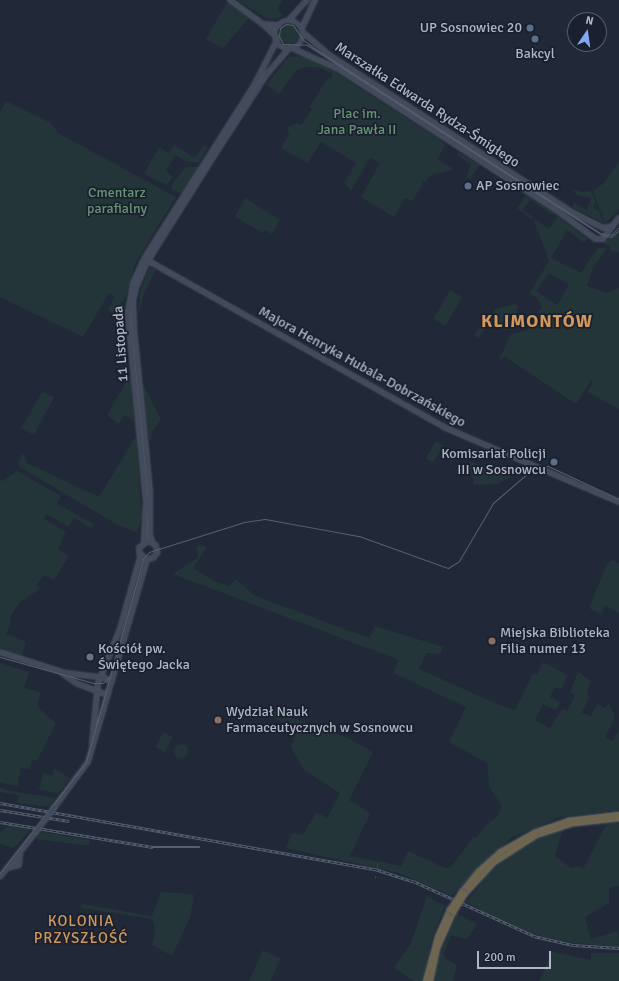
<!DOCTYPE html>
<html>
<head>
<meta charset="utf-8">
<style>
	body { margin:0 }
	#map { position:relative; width:619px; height:981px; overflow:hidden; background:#212938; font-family:Signika,sans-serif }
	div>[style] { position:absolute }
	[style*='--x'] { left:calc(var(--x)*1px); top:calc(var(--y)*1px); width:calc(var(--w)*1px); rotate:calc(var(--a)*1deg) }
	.green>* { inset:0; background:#233539; transform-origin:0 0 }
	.round { border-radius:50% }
	.stream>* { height:1px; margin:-0.5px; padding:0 0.5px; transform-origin:0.5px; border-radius:0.5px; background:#35445f }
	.roads { filter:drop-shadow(0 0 1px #4f5663) drop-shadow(0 0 1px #4f5663) }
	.secondary>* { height:3.5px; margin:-1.75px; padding:0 1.75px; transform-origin:1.75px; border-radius:1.75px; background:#424a5b }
	.secondary>.ring { margin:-1.75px; padding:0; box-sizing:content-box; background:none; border:3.5px solid #424a5b; border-radius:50% }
	.highway>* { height:4.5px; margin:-2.25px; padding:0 2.25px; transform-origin:2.25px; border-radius:2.25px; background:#6e6551 }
	.tram>* { height:1px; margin:-0.5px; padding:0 0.5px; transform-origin:0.5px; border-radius:0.5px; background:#565f6f }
	.rail>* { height:2.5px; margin-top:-1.25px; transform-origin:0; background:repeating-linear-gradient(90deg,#1a202d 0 3px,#565f6f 0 6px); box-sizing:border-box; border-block:1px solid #565f6f }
	.bridges { filter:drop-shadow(0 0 1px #4f5663) drop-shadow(0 0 1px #4f5663) }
	.secondary-bridge>* { height:3.5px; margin:-1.75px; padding:0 1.75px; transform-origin:1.75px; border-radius:1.75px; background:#424a5b }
	.highway-bridge>* { height:4.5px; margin:-2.25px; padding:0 2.25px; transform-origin:2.25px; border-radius:2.25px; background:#6e6551 }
	.dots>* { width:11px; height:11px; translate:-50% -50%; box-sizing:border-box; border:2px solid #1a202d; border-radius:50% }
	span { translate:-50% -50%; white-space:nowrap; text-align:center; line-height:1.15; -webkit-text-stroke:3.5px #1a202d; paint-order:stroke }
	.poi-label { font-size:14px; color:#afb6c5 }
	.right { translate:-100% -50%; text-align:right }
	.left { translate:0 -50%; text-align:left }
	.street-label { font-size:14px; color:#afb6c5 }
	.park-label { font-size:14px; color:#669574 }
	.neighbourhood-label { font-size:15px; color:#d2975d; letter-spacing:1px }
	.district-label { font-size:18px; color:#d2975d; font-weight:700; letter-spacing:1px }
	.north { position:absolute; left:567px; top:12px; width:40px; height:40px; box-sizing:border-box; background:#1a202d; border:1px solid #565c6a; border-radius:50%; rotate:13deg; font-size:11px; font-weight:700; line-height:16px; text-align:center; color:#afb6c5 }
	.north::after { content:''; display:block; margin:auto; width:14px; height:18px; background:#82a8f6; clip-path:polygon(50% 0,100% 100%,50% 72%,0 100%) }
	.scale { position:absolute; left:477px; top:951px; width:74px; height:18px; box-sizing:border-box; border:2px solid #afb6c5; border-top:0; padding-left:5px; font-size:12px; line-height:14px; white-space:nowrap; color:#afb6c5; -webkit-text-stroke:3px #1a202d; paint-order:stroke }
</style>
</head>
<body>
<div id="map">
	<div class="green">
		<div style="clip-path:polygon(237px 0,282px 0,278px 9px,283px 16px,270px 20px)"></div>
		<div style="clip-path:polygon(227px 3px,249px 18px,223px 48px,206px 39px)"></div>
		<div class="round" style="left:279px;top:24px;width:20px;height:20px"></div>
		<div style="clip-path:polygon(302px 56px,324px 65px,439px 139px,445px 146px,437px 159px,452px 168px,451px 171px,433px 174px,424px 182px,422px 181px,423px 184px,412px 201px,405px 198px,394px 217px,361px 197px,380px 163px,370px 158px,351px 190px,344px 183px,356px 163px,321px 142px,308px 163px,281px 148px,289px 135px,287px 127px,297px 123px,301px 125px,312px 109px,309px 107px,328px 78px,331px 79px,333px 74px,318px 67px,304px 67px,295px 71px,280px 94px,266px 85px,288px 57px)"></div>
		<div style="clip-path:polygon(6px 101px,51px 123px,58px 133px,176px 197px,135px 264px,125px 298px,114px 314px,108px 310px,115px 297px,109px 293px,83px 337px,0 297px,0 112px)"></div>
		<div style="clip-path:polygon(174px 145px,195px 158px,204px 145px,208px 147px,199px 163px,185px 161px,175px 155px,166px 171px,173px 177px,167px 185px,144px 174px,159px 147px,169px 153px)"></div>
		<div style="clip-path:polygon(458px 152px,480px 165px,470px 179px,467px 177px,471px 164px,457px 155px)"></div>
		<div style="clip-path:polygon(619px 161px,619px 209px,605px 223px,593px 191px,605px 182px)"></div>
		<div style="clip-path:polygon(484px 165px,563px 215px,591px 240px,567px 221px,482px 166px)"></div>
		<div style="clip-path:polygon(186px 167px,200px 167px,182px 194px,173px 190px,171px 186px)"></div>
		<div style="clip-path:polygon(572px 189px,583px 192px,591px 191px,596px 202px,593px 207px,599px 211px,604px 223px,560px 201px,572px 207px,574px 203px,587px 210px,591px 198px,577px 195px)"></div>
		<div style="clip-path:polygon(526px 195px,531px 198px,555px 214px,554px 216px,530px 200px,523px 210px,534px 218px,531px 219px,517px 208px)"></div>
		<div style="clip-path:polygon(245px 198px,280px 220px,272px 234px,265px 230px,263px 233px,235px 217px)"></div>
		<div style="clip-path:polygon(evenodd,556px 215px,588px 239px,583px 242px,567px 230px,551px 258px,581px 273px,598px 248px,607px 248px,593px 268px,587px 286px,606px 293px,619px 288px,619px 409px,587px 392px,593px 383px,591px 380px,576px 404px,504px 356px,498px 362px,511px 334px,528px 330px,542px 307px,537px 298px,529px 294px,549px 261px,534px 221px,535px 219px,549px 229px,557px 218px,556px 215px,549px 273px,569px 285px,557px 305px,536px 291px,549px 273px)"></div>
		<div style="clip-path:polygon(619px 232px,619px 252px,611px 251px,610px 246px,602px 243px)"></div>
		<div style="clip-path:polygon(149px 268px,156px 269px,144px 294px,138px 316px,140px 292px)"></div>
		<div style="left:450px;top:290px;width:14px;height:33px;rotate:30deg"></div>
		<div style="clip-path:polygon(515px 304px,519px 307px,516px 313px,520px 316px,515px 316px,506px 331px,490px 321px,479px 338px,474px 335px,496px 309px)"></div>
		<div style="clip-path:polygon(131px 374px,134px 422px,125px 415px,118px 424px,107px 415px)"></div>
		<div style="clip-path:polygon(143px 384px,161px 419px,152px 432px,151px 440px,149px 440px)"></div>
		<div style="clip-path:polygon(42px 392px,54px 397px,34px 435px,21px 428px)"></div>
		<div style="clip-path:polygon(136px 436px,142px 520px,136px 532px,116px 524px,20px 467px,18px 463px,23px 453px,27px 463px,99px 497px)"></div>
		<div style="left:436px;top:441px;width:8px;height:20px;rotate:30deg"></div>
		<div style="clip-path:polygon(469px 461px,495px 470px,512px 476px,498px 484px,474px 485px)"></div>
		<div style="clip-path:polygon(17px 471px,61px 496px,57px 504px,94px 524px,91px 528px,74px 518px,69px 527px,46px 514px,44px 519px,66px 532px,58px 550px,69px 556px,54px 580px,44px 575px,36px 585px,41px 588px,19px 603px,10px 617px,12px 621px,6px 634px,26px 642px,22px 655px,0 648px,0 480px,3px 481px)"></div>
		<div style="clip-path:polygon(197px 545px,207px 547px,193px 568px,216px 582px,229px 586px,236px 579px,255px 596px,369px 638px,375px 626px,443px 647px,440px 654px,426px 653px,419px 669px,499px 705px,515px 710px,533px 673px,537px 674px,543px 662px,568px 675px,561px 689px,555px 687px,550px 697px,560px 702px,556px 710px,543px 704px,535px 720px,550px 728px,562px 709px,568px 711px,575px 695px,570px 692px,578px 672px,591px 681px,587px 692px,588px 699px,582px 713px,591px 716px,597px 704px,604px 708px,609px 704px,615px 717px,605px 738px,613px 741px,619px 729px,619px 810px,560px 817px,511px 838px,451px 896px,398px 873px,286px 848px,292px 833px,303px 835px,316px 812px,327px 818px,340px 793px,304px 770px,291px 747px,297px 731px,263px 711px,265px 708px,348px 738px,373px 752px,349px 800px,370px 813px,350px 856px,401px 866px,408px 851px,445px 868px,451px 867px,473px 838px,476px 838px,485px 826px,497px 817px,502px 806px,489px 787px,487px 763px,449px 742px,466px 707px,393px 673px,399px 660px,173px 574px,198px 558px)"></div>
		<div style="clip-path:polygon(612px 560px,619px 563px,619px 613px,605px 605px,601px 614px,589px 608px,607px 564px)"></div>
		<div style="clip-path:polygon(0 663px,29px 672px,24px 688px,41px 692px,37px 707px,56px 723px,40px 755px,37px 760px,32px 760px,30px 769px,21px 768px,18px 786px,0 783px)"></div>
		<div style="left:163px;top:732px;width:11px;height:17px;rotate:27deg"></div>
		<div class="round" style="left:174px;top:744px;width:14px;height:14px"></div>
		<div style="clip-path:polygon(54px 769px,70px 778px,61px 790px,57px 793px,37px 789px,40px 787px,43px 772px,52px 776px)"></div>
		<div style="clip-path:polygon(0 788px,11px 791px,56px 798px,49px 807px,17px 803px,19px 795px,0 792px)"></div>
		<div style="clip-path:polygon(611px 823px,619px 824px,619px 886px,609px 888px,609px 903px,585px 917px,591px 939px,618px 931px,619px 947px,573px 943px,541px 936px,502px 922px,466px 902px,489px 873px,508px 857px,558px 827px,563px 829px,555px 856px,571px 868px,578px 866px,583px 869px,605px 827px)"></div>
		<div style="clip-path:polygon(9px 825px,31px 829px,14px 848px,0 844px,0 833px)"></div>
		<div style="clip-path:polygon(42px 832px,90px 840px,89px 846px,36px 839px)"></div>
		<div style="clip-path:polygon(161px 892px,193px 894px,194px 898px,190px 917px,172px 956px,152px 945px,155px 929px,152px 919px,81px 908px,82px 904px,152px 916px)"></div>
		<div style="clip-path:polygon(427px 896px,445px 906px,432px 938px,422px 981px,414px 981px,394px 968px,411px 943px)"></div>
		<div style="clip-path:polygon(457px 914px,477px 924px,467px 939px,451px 936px,444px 953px,445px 958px,457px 965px,453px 981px,435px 981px,438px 961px)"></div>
		<div style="clip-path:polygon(263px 950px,281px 959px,270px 981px,249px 981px)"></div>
		<div style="clip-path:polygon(552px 952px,591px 960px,591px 953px,619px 953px,619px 981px,539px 981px)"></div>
	</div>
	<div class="stream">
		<div style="--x:377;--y:868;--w:4;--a:-90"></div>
		<div style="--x:375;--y:878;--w:2;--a:-90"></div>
	</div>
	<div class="roads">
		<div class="secondary">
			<div style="--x:230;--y:0;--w:41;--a:36"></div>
			<div style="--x:263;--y:24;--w:18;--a:43"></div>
			<div style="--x:289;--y:20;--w:27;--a:-48"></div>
			<div class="ring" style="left:275px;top:21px;width:24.5px;height:24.5px"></div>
			<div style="--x:263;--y:24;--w:16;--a:4"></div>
			<div style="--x:302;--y:28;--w:31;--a:-65"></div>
			<div style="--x:303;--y:32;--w:37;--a:41"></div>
			<div style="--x:331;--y:56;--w:287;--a:32.9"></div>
			<div style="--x:572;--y:212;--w:35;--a:27"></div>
			<div style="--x:603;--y:228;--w:10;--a:-11"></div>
			<div style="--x:292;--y:48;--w:51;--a:24.1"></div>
			<div style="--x:339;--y:69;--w:256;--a:32.9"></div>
			<div style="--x:554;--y:208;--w:52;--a:36.4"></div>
			<div style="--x:596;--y:239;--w:7;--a:0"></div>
			<div style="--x:603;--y:239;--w:26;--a:-53"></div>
			<div style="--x:147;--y:260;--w:341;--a:29.3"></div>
			<div style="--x:444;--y:427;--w:190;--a:23.2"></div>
			<div style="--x:152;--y:541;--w:5;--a:-112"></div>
			<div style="--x:150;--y:536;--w:45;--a:-90"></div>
			<div style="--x:150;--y:491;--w:164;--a:-95.6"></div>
			<div style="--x:134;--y:328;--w:27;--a:-92"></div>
			<div style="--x:133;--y:301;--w:13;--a:-77"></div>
			<div style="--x:136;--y:288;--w:26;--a:-67"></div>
			<div style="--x:146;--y:264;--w:115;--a:-57.8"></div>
			<div style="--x:207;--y:167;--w:111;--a:-57.2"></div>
			<div style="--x:267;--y:74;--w:35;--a:-49"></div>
			<div style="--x:144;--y:542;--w:40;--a:-87.1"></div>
			<div style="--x:146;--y:502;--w:189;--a:-95.5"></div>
			<div style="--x:128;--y:314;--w:31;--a:-81"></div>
			<div style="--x:133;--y:283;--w:26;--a:-65"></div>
			<div style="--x:144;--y:259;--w:207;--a:-57.6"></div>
			<div style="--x:255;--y:84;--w:49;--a:-63.4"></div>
			<div style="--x:0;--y:652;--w:69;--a:17.7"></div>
			<div style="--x:66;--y:673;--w:39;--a:7"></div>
			<div style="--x:105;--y:678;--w:8;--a:30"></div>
			<div style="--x:62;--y:673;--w:19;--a:35"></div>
			<div style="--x:78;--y:684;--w:32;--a:20"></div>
			<div style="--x:92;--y:744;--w:60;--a:-84.3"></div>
			<div style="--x:98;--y:684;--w:59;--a:-68.2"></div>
			<div style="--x:120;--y:629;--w:74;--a:-74.3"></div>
			<div style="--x:140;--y:558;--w:10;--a:-96"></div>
			<div style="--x:139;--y:548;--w:11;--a:-38"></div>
			<div style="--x:148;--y:541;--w:9;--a:27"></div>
			<div style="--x:156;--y:545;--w:8;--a:76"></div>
			<div style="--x:158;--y:553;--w:6;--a:129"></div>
			<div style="--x:154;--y:558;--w:7;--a:164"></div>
			<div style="--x:147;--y:560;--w:9;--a:-139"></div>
			<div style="--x:54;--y:808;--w:57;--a:-53.5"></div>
			<div style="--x:88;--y:762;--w:210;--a:-73.7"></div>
			<div style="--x:8;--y:868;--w:11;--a:-15"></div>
			<div style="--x:19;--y:865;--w:12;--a:-85"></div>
			<div style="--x:0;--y:877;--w:58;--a:-51.3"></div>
		</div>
		<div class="highway">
			<div style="--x:461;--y:892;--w:26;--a:-51"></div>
			<div style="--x:477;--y:872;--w:30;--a:-42"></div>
			<div style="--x:499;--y:852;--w:40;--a:-29.7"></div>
			<div style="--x:534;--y:832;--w:36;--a:-19"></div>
			<div style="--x:568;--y:820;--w:51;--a:-6.7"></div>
			<div style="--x:465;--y:893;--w:42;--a:-46.9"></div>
			<div style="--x:494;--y:862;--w:50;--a:-32.7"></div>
			<div style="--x:536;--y:835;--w:40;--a:-18"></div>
			<div style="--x:574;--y:823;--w:45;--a:-6.3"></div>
			<div style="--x:425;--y:981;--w:46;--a:-74.7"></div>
			<div style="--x:437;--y:937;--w:30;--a:-66"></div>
			<div style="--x:430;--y:981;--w:34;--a:-78"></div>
			<div style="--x:437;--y:948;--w:39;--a:-66"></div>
		</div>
	</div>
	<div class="tram">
		<div style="--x:619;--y:227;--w:11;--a:135"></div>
		<div style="--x:611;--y:235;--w:11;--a:-170"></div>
		<div style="--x:600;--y:233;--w:342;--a:-147.1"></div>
		<div style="--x:313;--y:47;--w:12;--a:-145"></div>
		<div style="--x:303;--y:40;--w:18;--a:-124"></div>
		<div style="--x:293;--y:25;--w:7;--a:-172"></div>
		<div style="--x:286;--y:24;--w:7;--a:146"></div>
		<div style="--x:280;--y:28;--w:8;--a:97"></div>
		<div style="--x:279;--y:36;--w:9;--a:63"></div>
		<div style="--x:283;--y:44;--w:24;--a:2"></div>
		<div style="--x:307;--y:45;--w:351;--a:32.8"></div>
		<div style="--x:602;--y:235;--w:9;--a:13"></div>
		<div style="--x:611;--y:237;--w:11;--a:-41"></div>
		<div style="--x:0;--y:657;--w:98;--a:15.5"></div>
		<div style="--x:94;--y:683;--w:9;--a:0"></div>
		<div style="--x:103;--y:683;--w:10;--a:-45"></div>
		<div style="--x:0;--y:873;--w:140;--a:-52.2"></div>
		<div style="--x:86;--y:762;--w:211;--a:-74.3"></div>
		<div style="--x:143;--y:559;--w:9;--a:-49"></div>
		<div style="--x:149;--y:552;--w:100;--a:-17.5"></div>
		<div style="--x:244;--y:522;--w:21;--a:-8"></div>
		<div style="--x:265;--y:519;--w:96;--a:10.3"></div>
		<div style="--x:359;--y:536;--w:95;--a:19.8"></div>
		<div style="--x:448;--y:568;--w:13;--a:-32"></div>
		<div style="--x:459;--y:561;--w:67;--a:-59.6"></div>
		<div style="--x:493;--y:503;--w:57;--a:-40.7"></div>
		<div style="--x:536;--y:466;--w:12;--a:0"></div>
		<div style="--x:548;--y:466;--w:78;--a:24.9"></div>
	</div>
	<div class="rail">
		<div style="--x:0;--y:803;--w:381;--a:10"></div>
		<div style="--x:375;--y:869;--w:40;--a:18"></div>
		<div style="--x:413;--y:881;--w:133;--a:24.4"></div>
		<div style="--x:534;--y:936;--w:40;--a:13"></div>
		<div style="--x:573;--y:945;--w:46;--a:3.7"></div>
		<div style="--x:0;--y:810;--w:70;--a:9.1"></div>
		<div style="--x:0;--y:822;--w:155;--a:9.3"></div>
		<div style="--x:153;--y:847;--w:47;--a:0"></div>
	</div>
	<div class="bridges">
		<div class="secondary-bridge">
			<div style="--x:36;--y:832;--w:30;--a:-53"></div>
		</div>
		<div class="highway-bridge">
			<div style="--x:449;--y:910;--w:22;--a:-56"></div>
			<div style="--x:453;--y:912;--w:22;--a:-58"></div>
		</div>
	</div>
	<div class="dots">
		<div style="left:530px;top:28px;background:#5c6f8a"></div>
		<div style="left:535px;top:39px;background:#5c6f8a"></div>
		<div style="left:468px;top:186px;background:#5c6f8a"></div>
		<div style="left:554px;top:462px;background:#5c6f8a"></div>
		<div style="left:492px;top:641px;background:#8d6e63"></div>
		<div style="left:90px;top:657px;background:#6b7280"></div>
		<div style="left:218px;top:720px;background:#8d6e63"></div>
	</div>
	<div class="poi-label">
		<span class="right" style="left:522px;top:28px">UP Sosnowiec 20</span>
		<span style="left:535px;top:54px">Bakcyl</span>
		<span class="left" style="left:476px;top:186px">AP Sosnowiec</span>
		<span class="right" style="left:546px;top:462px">Komisariat Policji<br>III w Sosnowcu</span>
		<span class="left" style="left:500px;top:641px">Miejska Biblioteka<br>Filia numer 13</span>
		<span class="left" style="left:98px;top:657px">Kościół pw.<br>Świętego Jacka</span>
		<span class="left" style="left:226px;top:720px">Wydział Nauk<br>Farmaceutycznych w Sosnowcu</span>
	</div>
	<div class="street-label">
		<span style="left:427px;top:105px;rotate:33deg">Marszałka Edwarda Rydza-Śmigłego</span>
		<span style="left:121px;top:344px;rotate:-94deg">11 Listopada</span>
		<span style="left:362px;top:367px;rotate:29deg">Majora Henryka Hubala-Dobrzańskiego</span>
	</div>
	<div class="park-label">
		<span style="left:357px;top:122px">Plac im.<br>Jana Pawła II</span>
		<span style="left:117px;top:201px">Cmentarz<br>parafialny</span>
	</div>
	<div class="neighbourhood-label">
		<span style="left:81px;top:930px">KOLONIA<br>PRZYSZŁOŚĆ</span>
	</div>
	<div class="district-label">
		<span style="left:537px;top:321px">KLIMONTÓW</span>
	</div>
	<div class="north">N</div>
	<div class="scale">200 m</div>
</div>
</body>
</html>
